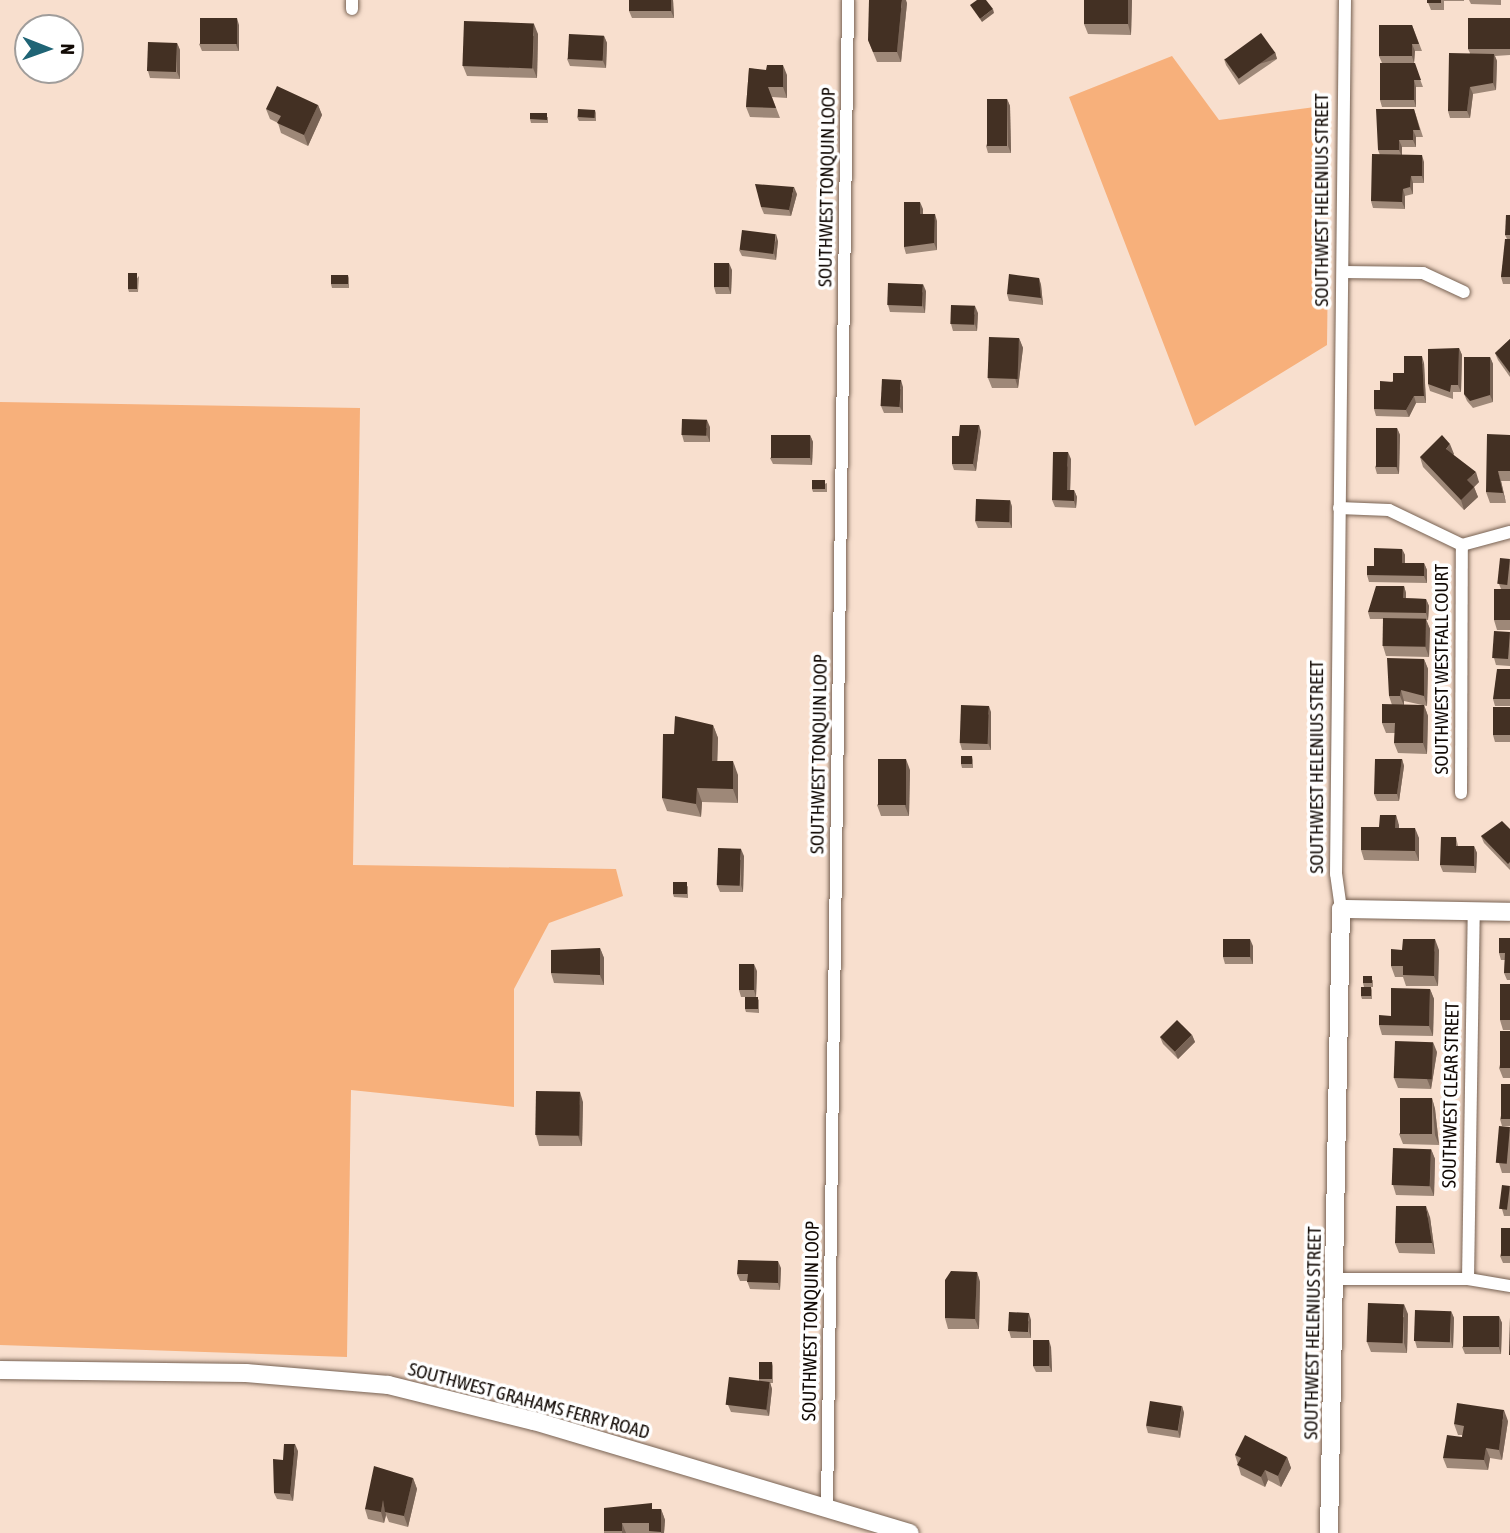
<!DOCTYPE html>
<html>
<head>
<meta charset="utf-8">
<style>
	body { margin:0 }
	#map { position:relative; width:1510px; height:1533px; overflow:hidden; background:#f8dfce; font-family:"Asap Condensed",sans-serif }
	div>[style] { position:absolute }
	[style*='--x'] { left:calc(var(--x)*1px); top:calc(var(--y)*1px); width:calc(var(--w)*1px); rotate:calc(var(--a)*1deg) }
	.green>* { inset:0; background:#f7b07b }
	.roads { filter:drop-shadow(0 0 2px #776253) drop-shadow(0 0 2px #776253) }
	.street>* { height:12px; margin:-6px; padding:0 6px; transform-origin:6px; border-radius:6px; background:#fff }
	.secondary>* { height:18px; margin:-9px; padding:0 9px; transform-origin:9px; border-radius:9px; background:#fff }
	.wall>* { inset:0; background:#9e8878 }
	.shaded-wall>* { inset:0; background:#796456; transform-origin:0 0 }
	.building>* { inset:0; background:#433023; transform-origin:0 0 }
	span { translate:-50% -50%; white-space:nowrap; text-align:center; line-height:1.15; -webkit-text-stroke:7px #fff; paint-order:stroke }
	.street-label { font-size:19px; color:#120a05 }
	.north { position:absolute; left:14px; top:14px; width:70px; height:70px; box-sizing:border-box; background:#fff; border:2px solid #a09d9b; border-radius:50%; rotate:91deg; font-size:19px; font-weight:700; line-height:28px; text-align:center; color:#120a05 }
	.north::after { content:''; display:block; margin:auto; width:24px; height:32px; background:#1f6475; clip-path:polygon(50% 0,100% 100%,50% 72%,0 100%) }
</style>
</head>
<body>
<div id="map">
	<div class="green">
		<div style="clip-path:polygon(1172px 56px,1219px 120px,1330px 105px,1327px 345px,1195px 426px,1069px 97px)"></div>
		<div style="clip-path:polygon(0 402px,360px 408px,353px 865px,616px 869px,623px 896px,549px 923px,514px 989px,514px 1107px,351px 1090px,347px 1357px,0 1345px)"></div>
	</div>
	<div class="roads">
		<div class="street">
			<div style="--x:352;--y:0;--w:9;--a:90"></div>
			<div style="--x:1343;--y:272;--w:80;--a:0.7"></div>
			<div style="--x:1423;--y:273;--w:45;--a:24.9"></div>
			<div style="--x:1339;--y:508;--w:50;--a:2.3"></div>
			<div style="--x:1389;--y:510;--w:81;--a:25.6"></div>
			<div style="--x:1462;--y:545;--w:50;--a:-15.2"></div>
			<div style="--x:1461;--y:793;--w:248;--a:-89.8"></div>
			<div style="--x:1341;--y:909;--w:35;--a:-98"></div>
			<div style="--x:1336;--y:874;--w:874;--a:-89.41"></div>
			<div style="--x:1336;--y:1279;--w:132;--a:0"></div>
			<div style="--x:1468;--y:1279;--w:43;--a:9.5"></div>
			<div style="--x:1468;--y:1279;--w:368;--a:-89.1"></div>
			<div style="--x:827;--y:1508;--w:1508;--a:-89.2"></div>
		</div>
		<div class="secondary">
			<div style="--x:0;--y:1370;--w:246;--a:0.7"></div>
			<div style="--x:246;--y:1373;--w:143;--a:4.8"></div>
			<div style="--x:388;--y:1385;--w:150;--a:13.9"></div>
			<div style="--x:534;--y:1421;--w:392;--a:16.6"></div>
			<div style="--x:1329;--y:1533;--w:624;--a:-88.9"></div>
			<div style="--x:1341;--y:909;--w:169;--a:1"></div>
		</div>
	</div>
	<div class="wall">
		<div style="clip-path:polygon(629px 0,673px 0,674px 18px,632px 18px,629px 11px)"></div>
		<div style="clip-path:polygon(1084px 0,1132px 0,1131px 35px,1088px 34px,1084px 24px)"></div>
		<div style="clip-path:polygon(1427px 0,1464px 0,1464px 1px,1444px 1px,1444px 10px,1431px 10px)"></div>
		<div style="clip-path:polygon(1469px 0,1501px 0,1501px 5px,1471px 4px)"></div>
		<div style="clip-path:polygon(907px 3px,901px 62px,877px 62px,868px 40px)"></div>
		<div style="clip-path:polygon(1510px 18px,1510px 55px,1495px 56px,1497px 61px,1496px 90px,1473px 94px,1470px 118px,1450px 118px,1448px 111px,1470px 53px,1468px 49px)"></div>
		<div style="clip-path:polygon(239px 25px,239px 51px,202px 51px,199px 44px)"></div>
		<div style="clip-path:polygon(1412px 25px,1422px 51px,1415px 51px,1414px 63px,1423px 87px,1416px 87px,1416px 107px,1382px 107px,1380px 100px,1382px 63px,1379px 56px)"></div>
		<div style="clip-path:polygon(538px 34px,537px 78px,467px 76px,463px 66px)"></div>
		<div style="clip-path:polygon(604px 36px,607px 43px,606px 68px,570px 66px,567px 59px)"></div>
		<div style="clip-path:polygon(177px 43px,180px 50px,180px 79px,150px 78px,148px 71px)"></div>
		<div style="clip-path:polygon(1275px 52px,1277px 59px,1239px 85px,1226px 65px,1224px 59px)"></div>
		<div style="clip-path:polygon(749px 68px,787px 75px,787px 98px,772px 97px,780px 118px,750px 117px,746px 107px)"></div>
		<div style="clip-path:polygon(1007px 99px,1010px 106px,1011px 153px,988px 153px,986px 146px)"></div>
		<div style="clip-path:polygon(318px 105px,322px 115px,308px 146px,281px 133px,278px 123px,270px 119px,266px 109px)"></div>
		<div style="clip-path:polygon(1414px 109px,1423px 137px,1416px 137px,1416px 147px,1402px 147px,1402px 155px,1424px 162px,1424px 183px,1413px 183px,1413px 194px,1405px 196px,1405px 209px,1373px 208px,1371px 201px,1380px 155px,1378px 150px)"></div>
		<div style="clip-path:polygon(595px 110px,596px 113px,596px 121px,579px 121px,577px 117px)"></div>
		<div style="clip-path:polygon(548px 117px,548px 123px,531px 123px,530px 119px)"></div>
		<div style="clip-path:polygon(797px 194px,791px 216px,764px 214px,761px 207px)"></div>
		<div style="clip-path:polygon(923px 209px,923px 214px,937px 221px,937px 250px,906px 254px,904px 247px)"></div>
		<div style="clip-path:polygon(1510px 215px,1510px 284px,1503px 284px,1501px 277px,1507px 239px,1505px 235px)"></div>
		<div style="clip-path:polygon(778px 241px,776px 260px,742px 256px,739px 250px)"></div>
		<div style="clip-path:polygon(732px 270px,731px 294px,716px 294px,714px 287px)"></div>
		<div style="clip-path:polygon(348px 275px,349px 278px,349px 288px,332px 288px,331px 284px)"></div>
		<div style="clip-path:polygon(139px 276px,138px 292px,129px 292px,128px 289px)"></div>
		<div style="clip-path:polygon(1039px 278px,1041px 285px,1043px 305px,1009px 301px,1007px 294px)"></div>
		<div style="clip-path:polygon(926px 291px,925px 313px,890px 312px,888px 305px)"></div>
		<div style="clip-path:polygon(978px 313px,977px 331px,953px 331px,951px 324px)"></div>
		<div style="clip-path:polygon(1019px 338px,1023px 348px,1018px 388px,992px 388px,988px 378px)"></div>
		<div style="clip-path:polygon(1510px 339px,1510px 377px,1498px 360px,1495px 353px)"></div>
		<div style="clip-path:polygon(1459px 348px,1462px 355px,1461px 392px,1453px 392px,1453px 399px,1430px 391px,1428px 384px)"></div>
		<div style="clip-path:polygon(1490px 357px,1493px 364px,1493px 402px,1473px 408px,1467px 401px,1464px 394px)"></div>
		<div style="clip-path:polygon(1424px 363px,1426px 403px,1416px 403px,1409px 417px,1376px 416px,1374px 409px,1380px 390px,1404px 373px)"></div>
		<div style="clip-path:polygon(903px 387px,903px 413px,884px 413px,881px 406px)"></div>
		<div style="clip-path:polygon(979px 425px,981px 432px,976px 471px,954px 470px,952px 464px,959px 436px)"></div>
		<div style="clip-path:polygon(710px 427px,710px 442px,684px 442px,682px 435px)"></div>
		<div style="clip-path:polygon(1397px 428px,1400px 435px,1399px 474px,1377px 474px,1375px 467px)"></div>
		<div style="clip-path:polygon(810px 435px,813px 442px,812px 465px,773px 464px,770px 458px)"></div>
		<div style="clip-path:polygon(1510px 435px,1510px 481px,1501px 481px,1506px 503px,1490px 503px,1486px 492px)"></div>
		<div style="clip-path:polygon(1454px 454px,1453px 455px,1479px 482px,1474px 487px,1478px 497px,1464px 510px,1423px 467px,1420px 457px)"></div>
		<div style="clip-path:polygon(1071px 459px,1070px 490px,1074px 490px,1077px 497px,1076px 508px,1055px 507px,1052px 500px)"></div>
		<div style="clip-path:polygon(827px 483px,827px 492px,813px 492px,812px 489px)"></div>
		<div style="clip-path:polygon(1010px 500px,1012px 507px,1012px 528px,978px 528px,975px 521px)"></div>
		<div style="clip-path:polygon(1402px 549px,1405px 555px,1405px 563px,1424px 563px,1427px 570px,1427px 583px,1369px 582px,1367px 575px,1374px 566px)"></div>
		<div style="clip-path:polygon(1510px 559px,1510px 630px,1497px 630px,1494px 620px,1501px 589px,1499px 584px)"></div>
		<div style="clip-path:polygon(1404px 586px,1406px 593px,1406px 598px,1426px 599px,1429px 606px,1428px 620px,1426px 620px,1430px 629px,1429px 657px,1386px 656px,1383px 646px,1383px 619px,1370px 619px,1368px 612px)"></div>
		<div style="clip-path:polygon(1510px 632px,1510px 666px,1496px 665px,1494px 658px)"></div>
		<div style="clip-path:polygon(1424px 659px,1428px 669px,1427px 706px,1404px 701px,1404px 705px,1424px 705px,1428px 716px,1427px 754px,1398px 753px,1394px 743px,1395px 733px,1386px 733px,1382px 723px,1392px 705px,1389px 696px)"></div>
		<div style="clip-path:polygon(1510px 669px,1510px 706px,1495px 706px,1493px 699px)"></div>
		<div style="clip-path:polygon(1510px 707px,1510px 742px,1495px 742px,1493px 735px)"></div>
		<div style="clip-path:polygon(991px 712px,991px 750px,962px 750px,960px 743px)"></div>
		<div style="clip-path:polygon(713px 725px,718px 738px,717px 761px,738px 775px,738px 803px,702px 802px,701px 817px,667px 811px,662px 798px,674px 734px)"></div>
		<div style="clip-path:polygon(972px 756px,973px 760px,973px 768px,962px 768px,961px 764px)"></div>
		<div style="clip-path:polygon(1402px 759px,1404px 766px,1399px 801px,1377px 801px,1374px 794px)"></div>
		<div style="clip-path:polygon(910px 770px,909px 816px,881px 816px,877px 805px)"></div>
		<div style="clip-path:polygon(1396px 815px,1399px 828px,1419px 838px,1419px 861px,1364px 860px,1361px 850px,1379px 827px)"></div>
		<div style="clip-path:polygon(1510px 829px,1510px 870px,1484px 843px,1481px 836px)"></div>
		<div style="clip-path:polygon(1456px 837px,1458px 846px,1474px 846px,1477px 853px,1476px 873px,1443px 872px,1440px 865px)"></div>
		<div style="clip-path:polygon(744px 856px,743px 892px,720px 892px,717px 885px)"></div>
		<div style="clip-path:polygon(688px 886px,688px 898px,674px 897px,673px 894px)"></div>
		<div style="clip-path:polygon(1510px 938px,1510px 980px,1507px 980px,1504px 973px,1505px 960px,1501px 960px,1499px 953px)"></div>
		<div style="clip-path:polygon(1253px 946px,1253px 964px,1225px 964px,1223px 957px)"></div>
		<div style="clip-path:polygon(600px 948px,604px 958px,604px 985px,554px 983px,551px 973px)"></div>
		<div style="clip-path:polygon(1439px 950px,1438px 986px,1406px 986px,1403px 977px,1395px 977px,1391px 966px)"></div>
		<div style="clip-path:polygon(757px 971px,756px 997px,759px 1000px,759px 1013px,746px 1012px,745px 1009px,745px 997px,741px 997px,739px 990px)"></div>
		<div style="clip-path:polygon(1373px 980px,1373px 987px,1371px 987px,1372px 990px,1372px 999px,1362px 999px,1361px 996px,1364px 987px,1363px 983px)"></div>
		<div style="clip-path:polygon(1510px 984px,1510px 1030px,1503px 1030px,1500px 1020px)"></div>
		<div style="clip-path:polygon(1430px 989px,1434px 999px,1433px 1036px,1382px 1035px,1379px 1025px)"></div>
		<div style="clip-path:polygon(1510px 1031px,1510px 1078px,1503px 1078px,1499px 1068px)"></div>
		<div style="clip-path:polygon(1192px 1035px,1195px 1042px,1178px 1059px,1163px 1044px,1160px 1037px)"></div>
		<div style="clip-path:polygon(1437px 1052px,1431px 1089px,1398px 1088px,1394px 1078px)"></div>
		<div style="clip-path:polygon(1510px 1084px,1510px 1126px,1502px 1126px,1500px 1119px)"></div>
		<div style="clip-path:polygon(1432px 1098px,1435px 1109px,1439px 1145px,1403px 1144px,1399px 1134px)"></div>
		<div style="clip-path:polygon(583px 1102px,582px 1146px,539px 1146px,536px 1135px)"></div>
		<div style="clip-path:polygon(1510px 1127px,1510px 1173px,1502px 1173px,1499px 1163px)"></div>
		<div style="clip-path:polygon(1431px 1149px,1435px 1159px,1434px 1196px,1396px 1195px,1393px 1185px)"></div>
		<div style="clip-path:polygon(1510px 1186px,1510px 1216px,1504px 1216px,1502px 1209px)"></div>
		<div style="clip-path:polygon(1430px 1217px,1435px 1254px,1399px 1253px,1395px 1243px)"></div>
		<div style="clip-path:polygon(1510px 1228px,1510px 1263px,1503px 1263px,1500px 1256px)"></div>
		<div style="clip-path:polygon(781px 1268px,780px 1290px,750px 1289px,747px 1281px,740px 1281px,737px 1274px)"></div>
		<div style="clip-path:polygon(977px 1272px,980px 1282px,979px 1329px,948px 1329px,945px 1318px)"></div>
		<div style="clip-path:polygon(1451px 1311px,1454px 1318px,1453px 1348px,1417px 1348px,1415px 1341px)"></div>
		<div style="clip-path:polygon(1408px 1314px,1407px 1353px,1371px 1352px,1367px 1342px)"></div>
		<div style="clip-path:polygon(1499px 1316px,1502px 1323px,1501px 1354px,1465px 1354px,1462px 1347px)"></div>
		<div style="clip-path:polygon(1031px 1320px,1031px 1338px,1011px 1338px,1009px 1331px)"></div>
		<div style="clip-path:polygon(1051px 1347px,1052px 1372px,1036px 1372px,1033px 1366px)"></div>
		<div style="clip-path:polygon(772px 1362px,773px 1366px,773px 1383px,770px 1383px,772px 1389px,769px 1416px,731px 1412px,728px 1405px,759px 1381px,759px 1379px)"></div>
		<div style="clip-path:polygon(1182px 1406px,1184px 1413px,1180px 1438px,1148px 1433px,1146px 1426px)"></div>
		<div style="clip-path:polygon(1508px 1421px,1502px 1460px,1490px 1458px,1488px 1470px,1447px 1468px,1443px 1458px,1462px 1437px,1462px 1435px,1458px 1435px,1454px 1424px)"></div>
		<div style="clip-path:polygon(298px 1451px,293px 1501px,277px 1499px,274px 1493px,283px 1460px)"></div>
		<div style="clip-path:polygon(1235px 1455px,1287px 1457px,1291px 1468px,1281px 1487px,1268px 1480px,1265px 1487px,1241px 1475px)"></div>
		<div style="clip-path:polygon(413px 1478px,417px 1489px,408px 1527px,389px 1522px,386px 1515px,384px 1523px,368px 1519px,365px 1509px)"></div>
		<div style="clip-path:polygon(654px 1509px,661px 1509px,665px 1520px,664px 1533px,604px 1533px,604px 1531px)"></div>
	</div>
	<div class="shaded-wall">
		<div style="clip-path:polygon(671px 0,673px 0,674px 18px,671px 11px)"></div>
		<div style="clip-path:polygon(902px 0,906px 0,907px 3px,901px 62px,897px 52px)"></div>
		<div style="clip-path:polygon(1128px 0,1132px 0,1131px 35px,1128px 24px)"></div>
		<div style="clip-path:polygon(993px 9px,994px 13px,982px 22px,980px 19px)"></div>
		<div style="clip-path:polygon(237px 18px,239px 25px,239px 51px,236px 45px)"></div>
		<div style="clip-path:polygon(534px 24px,538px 34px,537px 78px,533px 68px)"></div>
		<div style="clip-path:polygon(604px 36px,607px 43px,606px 68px,603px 61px)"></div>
		<div style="clip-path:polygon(177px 43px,180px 50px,180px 79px,177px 72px)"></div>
		<div style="clip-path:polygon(1412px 44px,1415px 51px,1414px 63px,1412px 56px)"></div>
		<div style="left:1275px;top:52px;width:7px;height:46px;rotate:74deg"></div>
		<div style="clip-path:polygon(1494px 54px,1497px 61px,1496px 90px,1493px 83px)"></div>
		<div style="clip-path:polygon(783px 65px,787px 75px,787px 98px,783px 87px)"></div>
		<div style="clip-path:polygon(1414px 80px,1416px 87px,1416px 107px,1414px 100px)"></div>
		<div style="clip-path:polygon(1470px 87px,1473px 94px,1470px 118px,1467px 111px)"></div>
		<div style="clip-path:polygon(1007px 99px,1010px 106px,1011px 153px,1008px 146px)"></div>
		<div style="clip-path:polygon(318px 105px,322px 115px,308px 146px,304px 135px)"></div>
		<div style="clip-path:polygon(1413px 130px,1416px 137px,1416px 147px,1413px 140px)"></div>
		<div style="clip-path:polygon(1399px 140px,1402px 147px,1402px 157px,1399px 150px)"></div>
		<div style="clip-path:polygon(1422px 155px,1424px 162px,1424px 183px,1422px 176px)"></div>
		<div style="clip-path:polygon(1411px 176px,1413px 183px,1413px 194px,1410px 187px)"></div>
		<div style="clip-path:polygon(794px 187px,797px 194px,791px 216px,789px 210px)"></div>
		<div style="clip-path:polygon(1403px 189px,1405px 196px,1405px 209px,1402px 202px)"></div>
		<div style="clip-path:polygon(920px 202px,923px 209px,923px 221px,920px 214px)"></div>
		<div style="clip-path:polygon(935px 214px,937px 221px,937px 250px,934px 243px)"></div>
		<div style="clip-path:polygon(776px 234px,778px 241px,776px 260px,774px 253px)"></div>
		<div style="clip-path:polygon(729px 263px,732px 270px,731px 294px,728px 287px)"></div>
		<div style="clip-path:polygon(1039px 278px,1041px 285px,1043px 305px,1041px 298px)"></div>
		<div style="clip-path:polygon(923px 284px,926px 291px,925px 313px,923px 306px)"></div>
		<div style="clip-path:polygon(975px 306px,978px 313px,977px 331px,975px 324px)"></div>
		<div style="clip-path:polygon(1019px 338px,1023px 348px,1018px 388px,1015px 378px)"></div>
		<div style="clip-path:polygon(1459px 348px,1462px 355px,1461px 392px,1458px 385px)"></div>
		<div style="clip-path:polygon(1422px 356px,1424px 363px,1426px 403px,1424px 396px)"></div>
		<div style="clip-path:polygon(1490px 357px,1493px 364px,1493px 402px,1490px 395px)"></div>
		<div style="clip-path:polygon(901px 380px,903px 387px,903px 413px,900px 407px)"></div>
		<div style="clip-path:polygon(1414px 396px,1416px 403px,1409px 417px,1406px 410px)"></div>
		<div style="clip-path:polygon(707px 420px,710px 427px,710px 442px,707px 435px)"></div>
		<div style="clip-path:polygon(979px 425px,981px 432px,976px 471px,973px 464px)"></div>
		<div style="clip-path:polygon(1397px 428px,1400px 435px,1399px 474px,1396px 467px)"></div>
		<div style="clip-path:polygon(810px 435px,813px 442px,812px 465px,810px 458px)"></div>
		<div style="clip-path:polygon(1450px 444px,1454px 454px,1449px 459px,1446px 449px)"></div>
		<div style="clip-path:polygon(1068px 452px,1071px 459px,1070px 496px,1067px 490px)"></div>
		<div style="clip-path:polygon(1498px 471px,1501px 481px,1506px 503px,1503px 493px)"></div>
		<div style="clip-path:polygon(1476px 472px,1479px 482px,1474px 487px,1478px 497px,1464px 510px,1461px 500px,1467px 480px)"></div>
		<div style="clip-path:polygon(1074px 490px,1077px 497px,1076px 508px,1074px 501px)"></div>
		<div style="clip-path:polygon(1010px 500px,1012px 507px,1012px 528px,1009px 521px)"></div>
		<div style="clip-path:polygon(1402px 549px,1405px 555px,1405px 569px,1402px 563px)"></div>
		<div style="clip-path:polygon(1424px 563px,1427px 570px,1427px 583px,1424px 576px)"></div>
		<div style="clip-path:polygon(1404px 586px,1406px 593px,1406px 605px,1403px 598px)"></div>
		<div style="clip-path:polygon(1426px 599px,1429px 606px,1428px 620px,1426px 613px)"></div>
		<div style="clip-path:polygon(1426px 619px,1430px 629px,1429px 657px,1425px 646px)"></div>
		<div style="clip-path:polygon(1424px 659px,1428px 669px,1427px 706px,1424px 696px)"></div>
		<div style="clip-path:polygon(1401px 690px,1404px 701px,1404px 706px,1400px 696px)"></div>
		<div style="clip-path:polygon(1424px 705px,1428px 716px,1427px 754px,1423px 743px)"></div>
		<div style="clip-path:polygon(989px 706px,991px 712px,991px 750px,988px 743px)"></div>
		<div style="clip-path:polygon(713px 725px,718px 738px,717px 774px,712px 761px)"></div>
		<div style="clip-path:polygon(906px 759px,910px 770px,909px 816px,905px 806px)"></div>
		<div style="clip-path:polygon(1402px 759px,1404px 766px,1399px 801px,1397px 794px)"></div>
		<div style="clip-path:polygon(733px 761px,738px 775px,738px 803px,733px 789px)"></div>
		<div style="clip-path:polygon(697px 788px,702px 802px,701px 817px,696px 804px)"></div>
		<div style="clip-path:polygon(1396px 815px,1399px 825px,1399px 838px,1395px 828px)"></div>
		<div style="clip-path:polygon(1415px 828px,1419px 838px,1419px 861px,1415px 851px)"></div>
		<div style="clip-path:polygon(1474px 846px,1477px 853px,1476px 873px,1474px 866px)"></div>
		<div style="clip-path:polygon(741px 849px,744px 856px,743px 892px,741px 885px)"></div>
		<div style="clip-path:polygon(1250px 939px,1253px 946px,1253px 964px,1250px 957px)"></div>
		<div style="clip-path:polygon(1435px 939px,1439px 950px,1438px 986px,1434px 976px)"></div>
		<div style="clip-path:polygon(600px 948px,604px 958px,604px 985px,600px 975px)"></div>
		<div style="clip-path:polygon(754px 964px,757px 971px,756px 997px,754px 990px)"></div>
		<div style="clip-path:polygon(1430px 989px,1434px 999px,1433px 1036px,1429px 1026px)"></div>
		<div style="clip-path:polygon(1192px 1035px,1195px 1042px,1178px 1059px,1175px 1052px)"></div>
		<div style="clip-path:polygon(1433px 1042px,1437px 1052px,1431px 1089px,1427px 1079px)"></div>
		<div style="clip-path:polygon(580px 1092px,583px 1102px,582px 1146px,578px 1136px)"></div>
		<div style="clip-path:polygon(1432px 1098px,1435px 1109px,1439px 1145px,1435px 1135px)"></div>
		<div style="clip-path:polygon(1431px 1149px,1435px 1159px,1434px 1196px,1430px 1186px)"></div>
		<div style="clip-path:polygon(1426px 1206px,1430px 1217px,1435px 1254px,1432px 1243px)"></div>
		<div style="clip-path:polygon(778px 1261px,781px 1268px,780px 1290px,778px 1283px)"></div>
		<div style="clip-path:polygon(977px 1272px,980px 1282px,979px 1329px,975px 1319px)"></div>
		<div style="clip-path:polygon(1404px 1304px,1408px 1314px,1407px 1353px,1404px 1343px)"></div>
		<div style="clip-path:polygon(1451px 1311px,1454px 1318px,1453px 1348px,1451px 1341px)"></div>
		<div style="clip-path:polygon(1029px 1313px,1031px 1320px,1031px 1338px,1029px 1331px)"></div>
		<div style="clip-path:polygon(1499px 1316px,1502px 1323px,1501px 1354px,1499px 1348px)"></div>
		<div style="clip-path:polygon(1049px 1340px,1051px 1347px,1052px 1372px,1049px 1365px)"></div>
		<div style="clip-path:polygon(770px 1382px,772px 1389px,769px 1416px,766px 1409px)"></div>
		<div style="clip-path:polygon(1182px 1406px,1184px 1413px,1180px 1438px,1178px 1431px)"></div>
		<div style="clip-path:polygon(1504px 1410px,1508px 1421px,1502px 1460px,1499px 1450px)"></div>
		<div style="clip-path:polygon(295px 1444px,298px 1451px,293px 1501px,290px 1494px)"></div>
		<div style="clip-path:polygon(1486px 1448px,1490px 1458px,1488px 1470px,1484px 1460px)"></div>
		<div style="clip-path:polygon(1287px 1457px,1291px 1468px,1281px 1487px,1278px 1476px)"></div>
		<div style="clip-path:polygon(1265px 1470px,1268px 1480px,1265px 1487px,1261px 1477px)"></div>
		<div style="clip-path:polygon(413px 1478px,417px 1489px,408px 1527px,404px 1516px)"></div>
		<div style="clip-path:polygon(383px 1500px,386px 1515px,384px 1523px,381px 1512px)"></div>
		<div style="clip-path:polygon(661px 1509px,665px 1520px,664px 1533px,661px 1533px)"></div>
		<div style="clip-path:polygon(622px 1523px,626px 1533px,622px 1533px)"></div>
	</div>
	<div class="building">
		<div style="left:629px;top:0;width:42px;height:11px"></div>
		<div style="clip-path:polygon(869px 0,902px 0,897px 52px,873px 52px,868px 40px)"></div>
		<div style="clip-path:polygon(977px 0,986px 0,993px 9px,980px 19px,970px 5px)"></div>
		<div style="left:1084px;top:0;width:44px;height:24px"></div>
		<div style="left:1427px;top:0;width:14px;height:3px"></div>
		<div style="left:200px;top:18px;width:37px;height:26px"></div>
		<div style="left:1468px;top:18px;width:42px;height:31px"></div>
		<div style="left:464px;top:21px;width:70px;height:45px;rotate:2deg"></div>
		<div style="clip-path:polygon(1379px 25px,1412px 25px,1419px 44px,1412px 44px,1412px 56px,1379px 56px)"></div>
		<div style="left:1261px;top:33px;width:24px;height:45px;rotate:54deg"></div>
		<div style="left:569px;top:34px;width:35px;height:25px;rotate:3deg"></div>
		<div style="left:148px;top:42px;width:29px;height:29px;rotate:2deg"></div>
		<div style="clip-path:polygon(1449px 53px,1494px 54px,1493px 83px,1470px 87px,1467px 111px,1448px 111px)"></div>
		<div style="clip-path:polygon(1380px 63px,1415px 63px,1421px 80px,1414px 80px,1414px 100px,1380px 100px)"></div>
		<div style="clip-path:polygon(767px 65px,783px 65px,783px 87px,768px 87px,776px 108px,746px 107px,749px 68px,766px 70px)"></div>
		<div style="clip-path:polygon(277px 86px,318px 105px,304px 135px,277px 123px,281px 116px,266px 109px)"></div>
		<div style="left:987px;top:99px;width:20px;height:47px"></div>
		<div style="left:578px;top:109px;width:17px;height:8px;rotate:3deg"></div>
		<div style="clip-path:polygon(1376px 109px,1414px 109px,1420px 130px,1413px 130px,1413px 140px,1399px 140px,1399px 150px,1378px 150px)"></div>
		<div style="clip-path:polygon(530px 113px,547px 113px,547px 120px,530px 119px)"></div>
		<div style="clip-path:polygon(1372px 154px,1422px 155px,1422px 176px,1411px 176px,1410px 187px,1403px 189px,1402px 202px,1371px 201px)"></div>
		<div style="clip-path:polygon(755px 184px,794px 187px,789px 210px,761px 207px)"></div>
		<div style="clip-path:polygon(904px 202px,920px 202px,920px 214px,935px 214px,934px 243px,904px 247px)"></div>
		<div style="clip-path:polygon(1506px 215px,1510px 215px,1510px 235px,1505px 235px)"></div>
		<div style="left:742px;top:230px;width:34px;height:20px;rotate:7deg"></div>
		<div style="clip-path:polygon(1505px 239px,1510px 239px,1510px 277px,1501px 277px)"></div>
		<div style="left:714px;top:263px;width:15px;height:24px"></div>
		<div style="left:128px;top:273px;width:9px;height:16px"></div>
		<div style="clip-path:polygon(1009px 274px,1039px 278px,1041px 298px,1007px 294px)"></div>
		<div style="left:331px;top:275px;width:17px;height:9px"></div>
		<div style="left:888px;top:283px;width:35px;height:22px;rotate:2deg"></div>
		<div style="left:951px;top:305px;width:24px;height:19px;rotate:2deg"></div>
		<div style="left:989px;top:337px;width:30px;height:41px;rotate:2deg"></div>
		<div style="clip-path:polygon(1510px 339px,1510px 373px,1495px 353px)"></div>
		<div style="clip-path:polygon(1459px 348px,1458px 385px,1451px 385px,1450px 392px,1428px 384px,1428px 349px)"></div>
		<div style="clip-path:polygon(1404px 356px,1422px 356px,1424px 396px,1414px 396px,1406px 410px,1374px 409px,1374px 390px,1380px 390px,1380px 381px,1393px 382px,1393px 373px,1404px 373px)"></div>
		<div style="clip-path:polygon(1464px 357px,1490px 357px,1490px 395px,1470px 401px,1464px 394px)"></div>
		<div style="left:882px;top:379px;width:19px;height:27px;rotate:3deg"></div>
		<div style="left:682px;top:419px;width:25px;height:16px;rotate:2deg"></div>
		<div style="clip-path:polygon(960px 425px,979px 425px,973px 464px,952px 464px,952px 436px,959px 436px)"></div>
		<div style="left:1376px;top:428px;width:21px;height:39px"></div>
		<div style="clip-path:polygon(1487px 434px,1510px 435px,1510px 471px,1498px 471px,1503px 493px,1486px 492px)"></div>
		<div style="left:771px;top:435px;width:39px;height:23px"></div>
		<div style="clip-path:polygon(1442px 435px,1450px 444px,1446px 449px,1476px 472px,1467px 480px,1474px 487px,1461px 500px,1420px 457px)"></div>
		<div style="clip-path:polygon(1053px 452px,1068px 452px,1067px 490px,1074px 490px,1074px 501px,1052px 500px)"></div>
		<div style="left:812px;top:480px;width:13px;height:9px"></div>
		<div style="left:976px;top:499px;width:34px;height:22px;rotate:2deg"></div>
		<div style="clip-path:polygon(1374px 548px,1402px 549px,1402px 563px,1424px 563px,1424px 576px,1367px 575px,1367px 566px,1374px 566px)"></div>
		<div style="left:1500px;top:558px;width:10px;height:26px;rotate:6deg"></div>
		<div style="clip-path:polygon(1376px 586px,1404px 586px,1403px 598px,1426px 599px,1426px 613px,1368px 612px)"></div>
		<div style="left:1494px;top:589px;width:16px;height:31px"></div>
		<div style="left:1383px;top:618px;width:43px;height:28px;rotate:1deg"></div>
		<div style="left:1494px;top:631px;width:16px;height:27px;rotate:4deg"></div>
		<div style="clip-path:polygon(1387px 658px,1424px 659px,1424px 696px,1401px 690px,1400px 696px,1389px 696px)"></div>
		<div style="clip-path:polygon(1497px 669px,1510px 669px,1510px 699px,1493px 699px)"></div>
		<div style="clip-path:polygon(1382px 704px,1424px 705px,1423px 743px,1394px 743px,1395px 723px,1382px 723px)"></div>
		<div style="left:961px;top:705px;width:28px;height:38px;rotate:2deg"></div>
		<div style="left:1493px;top:707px;width:17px;height:28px"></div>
		<div style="clip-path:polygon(675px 716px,713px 725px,712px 761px,733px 761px,733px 789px,697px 788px,696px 804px,662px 798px,663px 734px,674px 734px)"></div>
		<div style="left:961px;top:756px;width:11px;height:8px"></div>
		<div style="left:878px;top:759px;width:28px;height:46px"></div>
		<div style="clip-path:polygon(1375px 759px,1402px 759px,1397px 794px,1374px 794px)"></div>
		<div style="clip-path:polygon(1380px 815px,1396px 815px,1395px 828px,1415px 828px,1415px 851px,1361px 850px,1361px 827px,1379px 827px)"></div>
		<div style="clip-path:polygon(1502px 821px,1510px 829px,1510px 862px,1508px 864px,1481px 836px)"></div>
		<div style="clip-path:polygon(1441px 837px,1456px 837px,1456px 846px,1474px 846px,1474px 866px,1440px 865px)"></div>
		<div style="left:718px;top:848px;width:23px;height:37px;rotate:2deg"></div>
		<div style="left:673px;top:882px;width:14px;height:12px"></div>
		<div style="clip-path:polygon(1499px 938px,1510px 938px,1510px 973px,1504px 973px,1505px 953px,1499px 953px)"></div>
		<div style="left:1223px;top:939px;width:27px;height:18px"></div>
		<div style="clip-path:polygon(1403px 939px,1435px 939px,1434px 976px,1403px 975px,1403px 966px,1391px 966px,1391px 949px,1402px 950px)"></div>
		<div style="clip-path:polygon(600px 948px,600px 975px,551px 973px,551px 950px)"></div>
		<div style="left:739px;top:964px;width:15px;height:26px"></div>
		<div style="left:1363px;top:976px;width:9px;height:7px"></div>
		<div style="left:1500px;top:984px;width:10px;height:36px"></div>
		<div style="left:1361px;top:987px;width:10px;height:9px"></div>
		<div style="clip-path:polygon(1391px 988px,1430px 989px,1429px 1026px,1379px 1025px,1379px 1015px,1391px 1016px)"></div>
		<div style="left:745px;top:997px;width:13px;height:12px"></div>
		<div style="left:1177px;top:1020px;width:21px;height:24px;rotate:45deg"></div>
		<div style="left:1500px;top:1031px;width:10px;height:37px"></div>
		<div style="left:1395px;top:1041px;width:38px;height:37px;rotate:2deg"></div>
		<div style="left:1501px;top:1084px;width:9px;height:35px"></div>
		<div style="left:536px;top:1091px;width:44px;height:44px;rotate:1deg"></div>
		<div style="left:1400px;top:1098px;width:32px;height:36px"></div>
		<div style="left:1499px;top:1126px;width:11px;height:37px;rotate:5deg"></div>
		<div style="left:1393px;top:1148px;width:38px;height:37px;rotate:2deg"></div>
		<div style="left:1502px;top:1185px;width:8px;height:24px;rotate:7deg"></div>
		<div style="clip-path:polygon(1396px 1206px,1426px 1206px,1432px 1243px,1395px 1243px)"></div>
		<div style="left:1501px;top:1228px;width:9px;height:28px"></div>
		<div style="clip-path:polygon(738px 1260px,778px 1261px,778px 1283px,747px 1282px,748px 1274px,737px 1274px)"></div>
		<div style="clip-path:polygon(951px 1271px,977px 1272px,975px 1319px,945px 1318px,945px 1280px)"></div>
		<div style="left:1368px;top:1303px;width:36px;height:39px;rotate:2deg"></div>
		<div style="left:1415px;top:1310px;width:36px;height:31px;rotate:2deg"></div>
		<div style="left:1009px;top:1312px;width:20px;height:19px;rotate:3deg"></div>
		<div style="left:1463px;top:1316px;width:36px;height:31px"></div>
		<div style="clip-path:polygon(1510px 1317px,1510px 1355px,1509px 1355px)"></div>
		<div style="left:1033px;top:1340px;width:16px;height:26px"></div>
		<div style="left:759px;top:1362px;width:13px;height:17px"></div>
		<div style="left:729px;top:1377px;width:41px;height:28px;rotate:7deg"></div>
		<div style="left:1150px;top:1401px;width:32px;height:25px;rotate:9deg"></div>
		<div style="clip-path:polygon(1457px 1403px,1504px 1410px,1499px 1450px,1486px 1448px,1484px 1460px,1443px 1458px,1447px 1435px,1462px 1437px,1464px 1426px,1454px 1424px)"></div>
		<div style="clip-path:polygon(1245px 1435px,1287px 1457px,1278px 1476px,1265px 1470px,1261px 1477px,1237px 1465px,1241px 1458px,1235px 1455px)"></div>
		<div style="clip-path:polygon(284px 1444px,295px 1444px,290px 1494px,274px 1493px,273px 1459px,283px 1460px)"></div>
		<div style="clip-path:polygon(374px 1466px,413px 1478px,404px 1516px,385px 1512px,383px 1500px,381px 1512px,365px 1509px)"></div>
		<div style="clip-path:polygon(652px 1503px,652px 1509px,661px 1509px,661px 1532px,649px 1531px,649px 1523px,622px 1523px,622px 1531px,604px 1531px,604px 1508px)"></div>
	</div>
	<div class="street-label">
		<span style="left:827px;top:187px;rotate:-89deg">SOUTHWEST TONQUIN LOOP</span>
		<span style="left:1322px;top:200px;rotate:-90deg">SOUTHWEST HELENIUS STREET</span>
		<span style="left:1442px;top:669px;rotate:-90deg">SOUTHWEST WESTFALL COURT</span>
		<span style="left:819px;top:754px;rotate:-89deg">SOUTHWEST TONQUIN LOOP</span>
		<span style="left:1317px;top:767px;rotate:-90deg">SOUTHWEST HELENIUS STREET</span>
		<span style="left:1451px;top:1095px;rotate:-89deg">SOUTHWEST CLEAR STREET</span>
		<span style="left:811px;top:1321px;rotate:-89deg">SOUTHWEST TONQUIN LOOP</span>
		<span style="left:1313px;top:1333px;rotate:-89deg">SOUTHWEST HELENIUS STREET</span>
		<span style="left:529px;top:1401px;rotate:15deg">SOUTHWEST GRAHAMS FERRY ROAD</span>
	</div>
	<div class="north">N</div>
</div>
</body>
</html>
